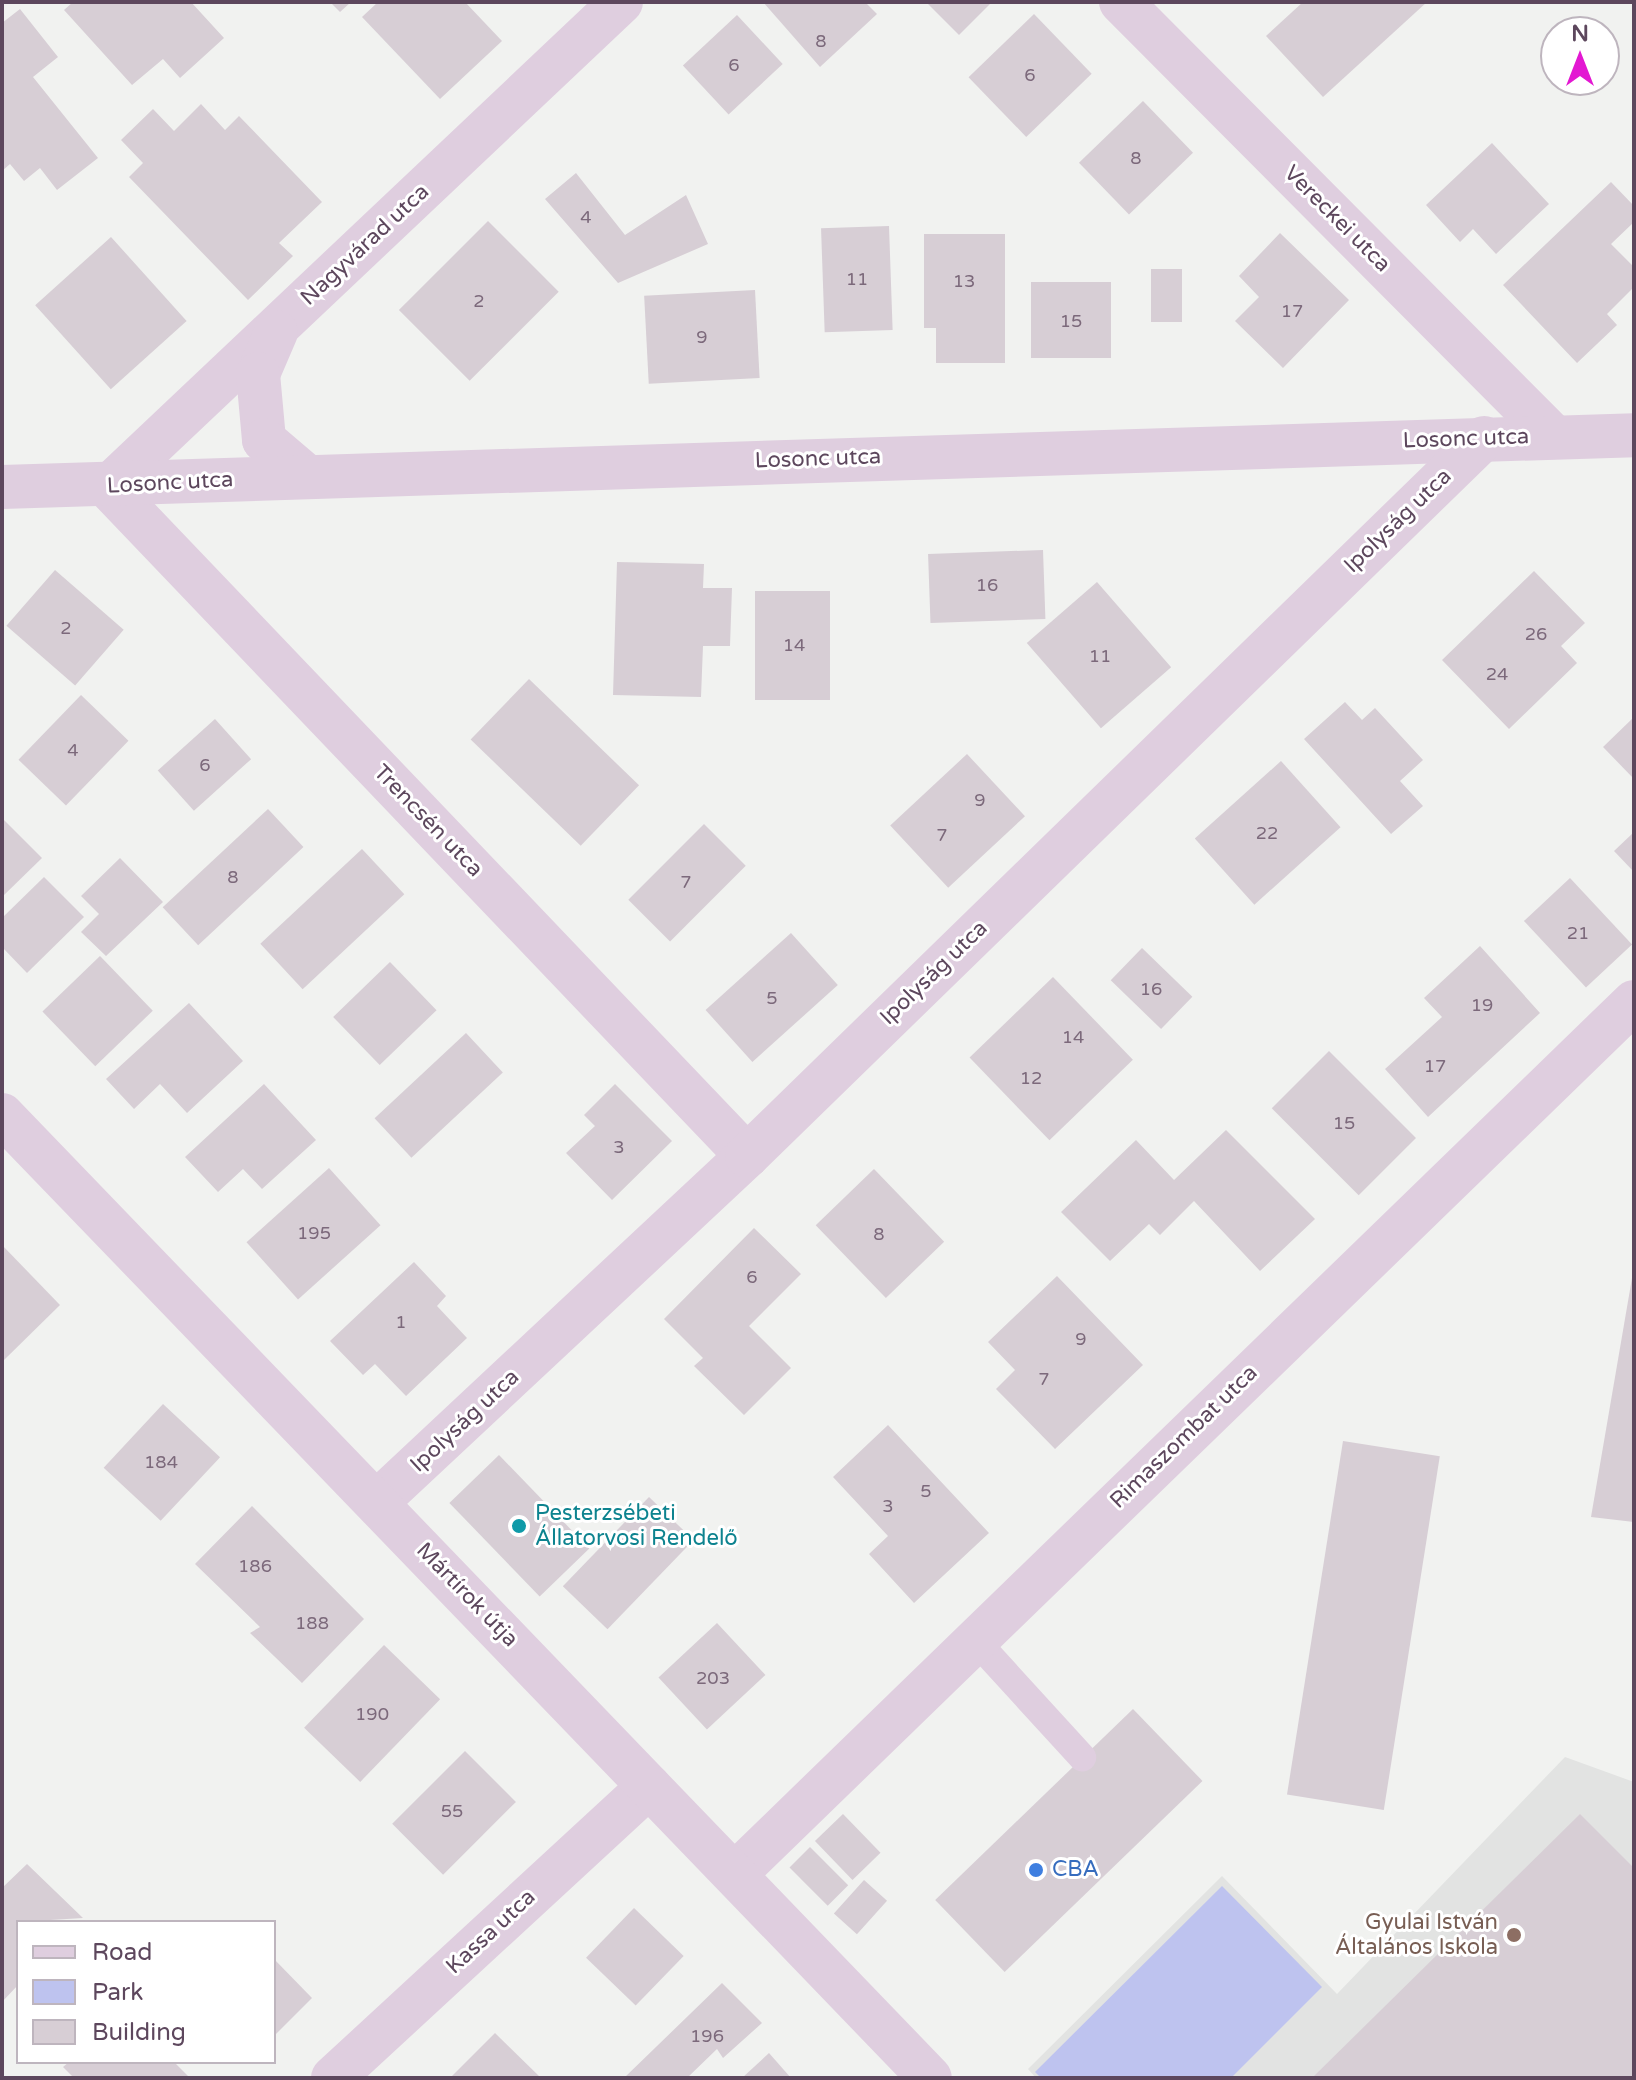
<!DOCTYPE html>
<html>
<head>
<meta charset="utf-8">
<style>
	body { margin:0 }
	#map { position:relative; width:1636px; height:2080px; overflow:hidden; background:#f1f2f0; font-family:"Varela Round",sans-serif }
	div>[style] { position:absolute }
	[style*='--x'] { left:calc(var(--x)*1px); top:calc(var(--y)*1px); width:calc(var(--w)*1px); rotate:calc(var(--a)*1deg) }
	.education>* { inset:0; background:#e2e3e2 }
	.green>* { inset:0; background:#bec3ef }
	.building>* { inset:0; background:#d7ced5; transform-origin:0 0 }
	.service>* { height:28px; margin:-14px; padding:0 14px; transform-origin:14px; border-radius:14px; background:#dfcedf }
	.minor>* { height:44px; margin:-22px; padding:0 22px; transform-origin:22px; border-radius:22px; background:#dfcedf }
	.tertiary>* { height:44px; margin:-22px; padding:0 22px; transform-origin:22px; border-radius:22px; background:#dfcedf }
	.dots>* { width:22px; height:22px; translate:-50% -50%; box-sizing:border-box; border:4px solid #fff; border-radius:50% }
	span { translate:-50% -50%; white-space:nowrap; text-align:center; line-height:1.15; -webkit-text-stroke:6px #fff; paint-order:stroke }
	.number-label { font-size:18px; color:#7c697b }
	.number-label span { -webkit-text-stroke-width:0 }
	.street-label { font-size:22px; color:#5d475d }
	.culture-label { font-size:22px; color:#0d838f }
	.left { translate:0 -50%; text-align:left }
	.shop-label { font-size:22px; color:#366cbe }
	.education-label { font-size:22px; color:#785e54 }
	.right { translate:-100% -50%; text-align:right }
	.frame { position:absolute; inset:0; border:4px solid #5d475d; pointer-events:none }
	.legend { position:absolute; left:16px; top:1920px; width:260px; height:144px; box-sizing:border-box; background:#fff; border:2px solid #beb5be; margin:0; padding:10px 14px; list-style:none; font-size:24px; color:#5d475d }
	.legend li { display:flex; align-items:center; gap:16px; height:40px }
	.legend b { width:40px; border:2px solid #beb5be }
	.north { position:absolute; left:1540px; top:16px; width:80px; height:80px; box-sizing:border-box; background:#fff; border:2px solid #beb5be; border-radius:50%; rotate:0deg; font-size:22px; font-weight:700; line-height:32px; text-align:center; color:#5d475d }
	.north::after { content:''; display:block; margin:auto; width:28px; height:36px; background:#e318d2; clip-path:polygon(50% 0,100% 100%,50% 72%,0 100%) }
</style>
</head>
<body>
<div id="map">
	<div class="education">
		<div style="clip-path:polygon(1565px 1757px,1634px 1782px,1634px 2078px,1036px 2078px,1028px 2069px,1222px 1876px,1337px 1994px)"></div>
	</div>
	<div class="green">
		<div style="clip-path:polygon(1222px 1886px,1322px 1987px,1231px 2078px,1041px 2078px,1035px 2072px)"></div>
	</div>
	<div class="building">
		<div style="clip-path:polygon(73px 2px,191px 2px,224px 38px,180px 78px,163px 59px,132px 85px,64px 10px)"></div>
		<div style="clip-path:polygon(330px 2px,351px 2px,340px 12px)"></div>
		<div style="clip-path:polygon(378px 2px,465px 2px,502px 41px,440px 99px,362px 17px)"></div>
		<div style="clip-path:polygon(763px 2px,865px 2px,877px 14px,820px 67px)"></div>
		<div style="clip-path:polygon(926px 2px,992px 2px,959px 35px)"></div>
		<div style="clip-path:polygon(1303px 2px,1427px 2px,1323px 97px,1266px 36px)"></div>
		<div style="clip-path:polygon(20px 9px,58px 57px,33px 77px,98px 158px,57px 190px,40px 168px,24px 181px,10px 164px,2px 171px,2px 23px)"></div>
		<div style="left:1034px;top:14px;width:83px;height:91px;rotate:46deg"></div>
		<div style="left:737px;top:15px;width:67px;height:74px;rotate:47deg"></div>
		<div style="left:1143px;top:101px;width:72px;height:89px;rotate:46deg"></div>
		<div style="clip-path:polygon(201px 104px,225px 130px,239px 116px,322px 202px,279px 243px,293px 256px,248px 300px,129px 177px,143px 163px,121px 140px,153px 109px,174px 131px)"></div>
		<div style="clip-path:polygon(1492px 143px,1549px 204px,1496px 254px,1473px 229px,1460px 242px,1426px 205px)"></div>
		<div style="clip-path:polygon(576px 173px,625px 235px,686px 195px,708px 244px,618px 283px,545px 199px)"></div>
		<div style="clip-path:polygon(1611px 182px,1634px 206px,1634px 222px,1611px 244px,1634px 267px,1634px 287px,1607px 314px,1617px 325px,1577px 363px,1503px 285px)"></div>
		<div style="left:488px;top:221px;width:100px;height:126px;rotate:45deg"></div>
		<div style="left:889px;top:226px;width:104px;height:68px;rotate:88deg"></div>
		<div style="clip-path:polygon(1280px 233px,1349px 300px,1283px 368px,1235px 321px,1259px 297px,1239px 276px)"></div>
		<div style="clip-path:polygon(924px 234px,1005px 234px,1005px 363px,936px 363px,936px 328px,924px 328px)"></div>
		<div style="left:111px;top:237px;width:113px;height:102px;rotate:48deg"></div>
		<div style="left:1182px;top:269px;width:53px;height:31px;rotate:90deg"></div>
		<div style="left:1111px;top:282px;width:76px;height:80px;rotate:90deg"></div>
		<div style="left:755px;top:290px;width:88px;height:111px;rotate:87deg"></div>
		<div style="left:1043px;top:550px;width:69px;height:115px;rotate:88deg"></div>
		<div style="clip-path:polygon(617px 562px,704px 564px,703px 588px,732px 588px,730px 646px,703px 646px,701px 697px,613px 695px)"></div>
		<div style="left:55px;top:570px;width:91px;height:74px;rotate:41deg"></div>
		<div style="clip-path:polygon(1534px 571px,1585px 623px,1561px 646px,1577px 663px,1509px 729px,1442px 660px)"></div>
		<div style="left:1097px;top:582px;width:113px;height:93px;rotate:49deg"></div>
		<div style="left:755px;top:591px;width:75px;height:109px"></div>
		<div style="left:529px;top:679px;width:153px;height:84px;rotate:44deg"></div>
		<div style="left:81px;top:695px;width:66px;height:90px;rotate:44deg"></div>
		<div style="clip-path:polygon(1345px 702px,1362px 720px,1375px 708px,1423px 760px,1400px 781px,1423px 806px,1391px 834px,1304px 739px)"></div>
		<div style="clip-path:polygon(1634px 717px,1634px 779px,1603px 747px)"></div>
		<div style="left:215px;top:719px;width:54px;height:77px;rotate:48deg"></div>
		<div style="left:967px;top:754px;width:85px;height:105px;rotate:47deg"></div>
		<div style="left:1281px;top:761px;width:89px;height:116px;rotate:48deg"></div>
		<div style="left:268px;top:809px;width:52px;height:144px;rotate:47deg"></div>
		<div style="clip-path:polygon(2px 818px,42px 858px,2px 897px)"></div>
		<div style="left:704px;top:824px;width:59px;height:107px;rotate:45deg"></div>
		<div style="clip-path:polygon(1634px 832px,1634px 872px,1614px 851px)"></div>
		<div style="left:362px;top:849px;width:62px;height:139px;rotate:47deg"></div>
		<div style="clip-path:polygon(120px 858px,163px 902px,106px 956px,81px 932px,99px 914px,81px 896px)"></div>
		<div style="clip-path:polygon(44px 877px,84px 917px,27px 973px,2px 947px,2px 918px)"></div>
		<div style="left:1570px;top:878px;width:91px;height:63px;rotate:47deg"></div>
		<div style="left:791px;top:933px;width:70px;height:115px;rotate:48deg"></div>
		<div style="clip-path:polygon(1480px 946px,1540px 1013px,1428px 1117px,1385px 1069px,1442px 1017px,1424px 998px)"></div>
		<div style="left:1142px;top:948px;width:70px;height:45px;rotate:44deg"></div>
		<div style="left:100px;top:956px;width:76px;height:80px;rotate:46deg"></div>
		<div style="left:390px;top:962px;width:67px;height:79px;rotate:46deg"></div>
		<div style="left:1053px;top:977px;width:115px;height:116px;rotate:46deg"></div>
		<div style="clip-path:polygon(189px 1003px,243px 1061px,187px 1113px,160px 1084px,134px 1109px,106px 1079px)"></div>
		<div style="left:466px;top:1033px;width:54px;height:125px;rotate:47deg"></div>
		<div style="left:1329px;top:1051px;width:123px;height:81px;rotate:45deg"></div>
		<div style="clip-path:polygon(264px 1084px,316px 1140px,262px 1189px,243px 1169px,218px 1192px,185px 1157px)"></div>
		<div style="clip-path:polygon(615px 1084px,672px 1141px,612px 1200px,566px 1153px,595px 1126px,584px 1115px)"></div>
		<div style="clip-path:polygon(1226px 1130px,1315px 1219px,1260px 1271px,1194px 1201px,1160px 1235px,1149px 1224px,1110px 1261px,1061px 1212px,1136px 1140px,1174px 1180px)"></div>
		<div style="left:329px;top:1168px;width:77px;height:111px;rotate:48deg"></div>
		<div style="left:874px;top:1169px;width:101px;height:81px;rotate:46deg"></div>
		<div style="clip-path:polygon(754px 1228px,801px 1274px,749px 1326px,791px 1368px,744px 1415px,694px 1366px,703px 1358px,664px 1319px)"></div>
		<div style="clip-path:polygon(2px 1245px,60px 1305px,2px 1362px)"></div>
		<div style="clip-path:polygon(414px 1262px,446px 1296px,437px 1306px,467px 1338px,406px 1396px,375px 1364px,363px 1375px,330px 1341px)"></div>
		<div style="clip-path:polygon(1057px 1276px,1143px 1365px,1055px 1449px,996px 1389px,1015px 1370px,988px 1342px)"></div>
		<div style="clip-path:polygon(1632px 1278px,1634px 1278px,1634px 1522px,1591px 1517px)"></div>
		<div style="left:163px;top:1404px;width:78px;height:87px;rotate:43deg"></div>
		<div style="clip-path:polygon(888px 1425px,989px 1533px,914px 1603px,869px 1554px,888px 1536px,833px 1477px)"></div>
		<div style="left:1343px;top:1441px;width:98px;height:358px;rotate:9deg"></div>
		<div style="left:499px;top:1455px;width:130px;height:69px;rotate:46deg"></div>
		<div style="left:649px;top:1497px;width:62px;height:124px;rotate:44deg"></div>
		<div style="clip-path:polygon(252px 1506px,364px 1619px,302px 1683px,250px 1633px,260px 1627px,195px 1564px)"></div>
		<div style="left:717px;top:1623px;width:71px;height:80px;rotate:47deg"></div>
		<div style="left:384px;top:1645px;width:78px;height:115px;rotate:44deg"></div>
		<div style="left:1133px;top:1709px;width:100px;height:275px;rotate:46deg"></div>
		<div style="left:465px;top:1751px;width:72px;height:103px;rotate:45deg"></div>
		<div style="left:843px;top:1814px;width:54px;height:39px;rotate:46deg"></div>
		<div style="clip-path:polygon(1580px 1814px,1634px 1868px,1634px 2078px,1312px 2078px)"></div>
		<div style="left:810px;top:1847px;width:54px;height:29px;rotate:45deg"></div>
		<div style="clip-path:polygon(27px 1864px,83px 1918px,18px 1922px,18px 1985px,2px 2002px,2px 1888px)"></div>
		<div style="left:864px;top:1880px;width:31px;height:45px;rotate:42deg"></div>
		<div style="left:634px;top:1908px;width:69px;height:69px;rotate:44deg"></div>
		<div style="clip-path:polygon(274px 1959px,312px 1998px,274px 2036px)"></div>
		<div style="clip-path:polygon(722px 1983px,762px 2023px,723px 2058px,717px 2049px,687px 2078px,624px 2078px)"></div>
		<div style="clip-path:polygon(495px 2033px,541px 2078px,450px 2078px)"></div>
		<div style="clip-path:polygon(769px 2053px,791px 2078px,742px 2078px)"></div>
		<div style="clip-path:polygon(69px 2062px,174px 2062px,190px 2078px,74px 2078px,63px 2067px)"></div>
	</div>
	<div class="service">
		<div style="--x:975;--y:1640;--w:159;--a:47.6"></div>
	</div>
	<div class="minor">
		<div style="--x:621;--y:2;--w:706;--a:136.61"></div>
		<div style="--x:108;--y:487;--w:925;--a:46.31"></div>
		<div style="--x:1121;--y:2;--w:612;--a:45.13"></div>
		<div style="--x:276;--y:332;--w:46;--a:113.2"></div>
		<div style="--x:258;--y:374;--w:66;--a:84.8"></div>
		<div style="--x:264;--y:440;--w:54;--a:40.5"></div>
		<div style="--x:2;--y:487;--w:1633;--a:-1.82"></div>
		<div style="--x:377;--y:1502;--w:507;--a:-43.08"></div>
		<div style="--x:747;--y:1156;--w:1029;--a:-44.25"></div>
		<div style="--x:736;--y:1873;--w:1251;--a:-44.13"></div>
		<div style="--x:333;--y:2078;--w:430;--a:-42.7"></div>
	</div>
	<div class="tertiary">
		<div style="--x:2;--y:1115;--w:1337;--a:46.06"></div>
	</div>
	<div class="dots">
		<div style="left:519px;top:1526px;background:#0f9aa8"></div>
		<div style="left:1036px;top:1870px;background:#3f7fe0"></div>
		<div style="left:1514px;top:1935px;background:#8d6e63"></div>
	</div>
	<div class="number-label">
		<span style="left:821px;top:41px">8</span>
		<span style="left:734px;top:65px">6</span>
		<span style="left:1030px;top:75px">6</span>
		<span style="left:1136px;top:158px">8</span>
		<span style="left:586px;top:217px">4</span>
		<span style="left:857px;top:279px">11</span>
		<span style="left:964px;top:281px">13</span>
		<span style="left:479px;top:301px">2</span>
		<span style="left:1292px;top:311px">17</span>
		<span style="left:1071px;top:321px">15</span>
		<span style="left:702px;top:337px">9</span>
		<span style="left:987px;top:585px">16</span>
		<span style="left:66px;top:628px">2</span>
		<span style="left:1536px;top:634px">26</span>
		<span style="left:794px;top:645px">14</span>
		<span style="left:1100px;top:656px">11</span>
		<span style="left:1497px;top:674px">24</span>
		<span style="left:73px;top:750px">4</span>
		<span style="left:205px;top:765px">6</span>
		<span style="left:980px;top:800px">9</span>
		<span style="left:1267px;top:833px">22</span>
		<span style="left:942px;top:835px">7</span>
		<span style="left:233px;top:877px">8</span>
		<span style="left:686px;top:882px">7</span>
		<span style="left:1578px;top:933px">21</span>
		<span style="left:1151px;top:989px">16</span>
		<span style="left:772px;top:998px">5</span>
		<span style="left:1482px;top:1005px">19</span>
		<span style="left:1073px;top:1037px">14</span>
		<span style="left:1435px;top:1066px">17</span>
		<span style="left:1031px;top:1078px">12</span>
		<span style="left:1344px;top:1123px">15</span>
		<span style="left:619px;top:1147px">3</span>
		<span style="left:314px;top:1233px">195</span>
		<span style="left:879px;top:1234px">8</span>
		<span style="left:752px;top:1277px">6</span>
		<span style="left:401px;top:1322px">1</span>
		<span style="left:1081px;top:1339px">9</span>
		<span style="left:1044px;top:1379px">7</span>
		<span style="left:161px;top:1462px">184</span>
		<span style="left:926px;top:1491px">5</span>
		<span style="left:888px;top:1506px">3</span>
		<span style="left:255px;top:1566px">186</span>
		<span style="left:312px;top:1623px">188</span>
		<span style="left:713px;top:1678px">203</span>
		<span style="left:372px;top:1714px">190</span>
		<span style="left:452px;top:1811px">55</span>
		<span style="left:707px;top:2036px">196</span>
	</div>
	<div class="street-label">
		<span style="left:1337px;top:219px;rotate:45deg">Vereckei utca</span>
		<span style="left:365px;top:245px;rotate:-43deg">Nagyvárad utca</span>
		<span style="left:1466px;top:439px;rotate:-2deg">Losonc utca</span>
		<span style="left:818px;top:459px;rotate:-2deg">Losonc utca</span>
		<span style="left:170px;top:483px;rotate:-3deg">Losonc utca</span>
		<span style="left:1398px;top:521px;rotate:-44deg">Ipolyság utca</span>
		<span style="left:428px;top:821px;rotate:46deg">Trencsén utca</span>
		<span style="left:934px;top:973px;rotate:-44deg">Ipolyság utca</span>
		<span style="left:465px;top:1421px;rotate:-43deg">Ipolyság utca</span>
		<span style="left:1184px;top:1437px;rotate:-44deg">Rimaszombat utca</span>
		<span style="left:467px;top:1595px;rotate:46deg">Mártírok útja</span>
		<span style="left:491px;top:1932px;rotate:-43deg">Kassa utca</span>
	</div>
	<div class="culture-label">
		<span class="left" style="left:535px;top:1526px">Pesterzsébeti<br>Állatorvosi Rendelő</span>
	</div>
	<div class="shop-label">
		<span class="left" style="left:1052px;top:1870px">CBA</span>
	</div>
	<div class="education-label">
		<span class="right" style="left:1498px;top:1935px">Gyulai István<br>Általános Iskola</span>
	</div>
	<div class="frame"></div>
	<ul class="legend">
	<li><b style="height:10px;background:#dfcedf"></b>Road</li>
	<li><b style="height:22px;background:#bec3ef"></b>Park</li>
	<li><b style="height:22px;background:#d7ced5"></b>Building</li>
	</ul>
	<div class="north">N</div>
</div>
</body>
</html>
